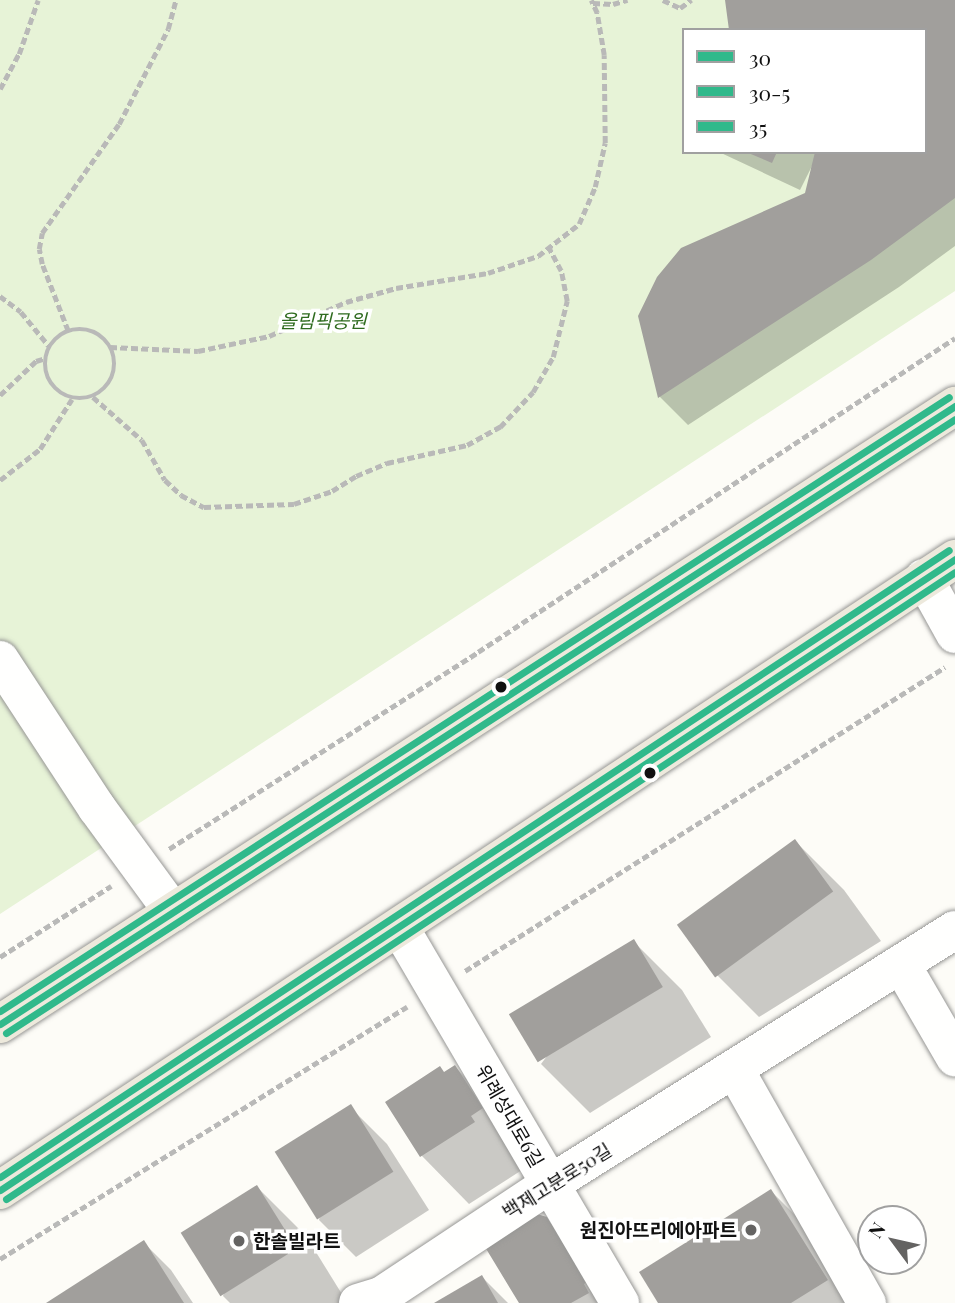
<!DOCTYPE html>
<html>
<head>
<meta charset="utf-8">
<style>
	body { margin:0 }
	#map { position:relative; width:955px; height:1303px; overflow:hidden; background:#fdfcf7; font-family:"Playfair Display","Noto Sans KR",serif }
	div>[style] { position:absolute }
	[style*='--x'] { left:calc(var(--x)*1px); top:calc(var(--y)*1px); width:calc(var(--w)*1px); rotate:calc(var(--a)*1deg) }
	.green>* { inset:0; background:#e7f3d7 }
	.shadow>* { inset:0; background:#0003 }
	.building>* { inset:0; background:#a19f9c; transform-origin:0 0 }
	.path>* { height:4.5px; margin-top:-2.25px; transform-origin:0; background:repeating-linear-gradient(90deg,#b9b9b8 0 7px,transparent 0 10.5px) }
	.path>.ring { margin:-2.25px; padding:0; box-sizing:content-box; background:none; border:4.5px solid #b9b9b8; border-radius:50% }
	.roads { filter:drop-shadow(0 0 2px #979795) drop-shadow(0 0 2px #979795) }
	.minor>* { height:38px; margin:-19px; padding:0 19px; transform-origin:19px; border-radius:19px; background:#fffffe }
	.major>* { height:38px; margin:-19px; padding:0 19px; transform-origin:19px; border-radius:19px; background:#ede9dc }
	.bus-1>* { height:7px; margin:-3.5px; padding:0 3.5px; transform-origin:3.5px; border-radius:3.5px; background:#30b98b }
	.bus-2>* { height:7px; margin:-3.5px; padding:0 3.5px; transform-origin:3.5px; border-radius:3.5px; background:#30b98b }
	.bus-3>* { height:7px; margin:-3.5px; padding:0 3.5px; transform-origin:3.5px; border-radius:3.5px; background:#30b98b }
	.dots>* { width:19px; height:19px; translate:-50% -50%; box-sizing:border-box; border:4px solid #fff; border-radius:50% }
	span { translate:-50% -50%; white-space:nowrap; text-align:center; line-height:1.15; -webkit-text-stroke:7px #fff; paint-order:stroke }
	.park-label { font-size:19px; color:#2f6b1f; font-style:italic }
	.street-label { font-size:19px; color:#111 }
	.poi-label { font-size:19px; color:#111; font-weight:700 }
	.right { translate:-100% -50%; text-align:right }
	.left { translate:0 -50%; text-align:left }
	.legend { position:absolute; left:682px; top:28px; width:245px; height:126px; box-sizing:border-box; background:#fff; border:2px solid #a0a0a0; margin:0; padding:9px 12px; list-style:none; font-size:21px; color:#111 }
	.legend li { display:flex; align-items:center; gap:14px; height:35px }
	.legend b { width:35px; border:2px solid #a0a0a0 }
	.north { position:absolute; left:857px; top:1205px; width:70px; height:70px; box-sizing:border-box; background:#fff; border:2px solid #a0a0a0; border-radius:50%; rotate:303deg; font-size:19px; font-weight:700; line-height:28px; text-align:center; color:#111 }
	.north::after { content:''; display:block; margin:auto; width:24px; height:32px; background:#646362; clip-path:polygon(50% 0,100% 100%,50% 72%,0 100%) }
</style>
</head>
<body>
<div id="map">
	<div class="green">
		<div style="clip-path:polygon(evenodd,0 0,955px 0,955px 291px,0 914px,0 0,684px 30px,925px 30px,925px 152px,684px 152px,684px 30px)"></div>
	</div>
	<div class="shadow">
		<div style="clip-path:polygon(726px 0,955px 0,955px 246px,899px 287px,688px 425px,660px 397px,640px 316px,807px 194px,812px 166px,800px 190px,719px 152px,925px 152px,925px 30px)"></div>
		<div style="clip-path:polygon(795px 841px,844px 890px,881px 941px,759px 1017px,710px 968px)"></div>
		<div style="clip-path:polygon(633px 941px,682px 990px,711px 1037px,590px 1113px,541px 1064px)"></div>
		<div style="clip-path:polygon(455px 1067px,503px 1115px,522px 1170px,469px 1204px,422px 1156px,387px 1103px)"></div>
		<div style="clip-path:polygon(350px 1107px,387px 1144px,429px 1210px,356px 1257px,319px 1220px)"></div>
		<div style="clip-path:polygon(257px 1187px,306px 1236px,345px 1299px,338px 1303px,230px 1303px,223px 1296px)"></div>
		<div style="clip-path:polygon(771px 1191px,808px 1228px,854px 1303px,661px 1303px)"></div>
		<div style="clip-path:polygon(546px 1219px,575px 1247px,609px 1303px,521px 1303px)"></div>
		<div style="clip-path:polygon(143px 1242px,171px 1270px,193px 1303px,50px 1303px)"></div>
		<div style="clip-path:polygon(482px 1277px,508px 1303px,438px 1303px)"></div>
	</div>
	<div class="building">
		<div style="clip-path:polygon(725px 0,955px 0,955px 198px,871px 260px,658px 398px,638px 316px,657px 277px,681px 248px,805px 193px,815px 152px,925px 152px,925px 30px,729px 30px)"></div>
		<div style="clip-path:polygon(746px 152px,777px 152px,772px 163px)"></div>
		<div style="left:795px;top:839px;width:65px;height:146px;rotate:54deg"></div>
		<div style="left:634px;top:939px;width:56px;height:146px;rotate:59deg"></div>
		<div style="clip-path:polygon(455px 1065px,483px 1108px,471px 1116px,475px 1122px,420px 1157px,385px 1102px,440px 1066px,444px 1072px)"></div>
		<div style="left:351px;top:1104px;width:80px;height:90px;rotate:58deg"></div>
		<div style="left:257px;top:1185px;width:75px;height:90px;rotate:58deg"></div>
		<div style="clip-path:polygon(771px 1189px,828px 1280px,791px 1303px,658px 1303px,639px 1272px)"></div>
		<div style="clip-path:polygon(537px 1214px,547px 1217px,587px 1282px,584px 1284px,589px 1293px,571px 1303px,519px 1303px,485px 1247px)"></div>
		<div style="clip-path:polygon(144px 1240px,184px 1303px,46px 1303px)"></div>
		<div style="clip-path:polygon(482px 1275px,498px 1303px,434px 1303px)"></div>
	</div>
	<div class="path">
		<div style="--x:663;--y:0;--w:19;--a:25"></div>
		<div style="--x:680;--y:8;--w:14;--a:-36"></div>
		<div style="--x:593;--y:3;--w:20;--a:3"></div>
		<div style="--x:613;--y:4;--w:15;--a:-16"></div>
		<div style="--x:0;--y:89;--w:40;--a:-62"></div>
		<div style="--x:19;--y:54;--w:57;--a:-70.6"></div>
		<div style="--x:0;--y:296;--w:26;--a:37"></div>
		<div style="--x:21;--y:312;--w:45;--a:50.4"></div>
		<div class="ring" style="left:45px;top:329px;width:65.5px;height:65.5px"></div>
		<div style="--x:68;--y:331;--w:72;--a:-111.2"></div>
		<div style="--x:42;--y:264;--w:15;--a:-101"></div>
		<div style="--x:39;--y:249;--w:16;--a:-79"></div>
		<div style="--x:42;--y:233;--w:133;--a:-54.8"></div>
		<div style="--x:119;--y:124;--w:107;--a:-62.7"></div>
		<div style="--x:168;--y:29;--w:30;--a:-75"></div>
		<div style="--x:110;--y:347;--w:88;--a:2.6"></div>
		<div style="--x:198;--y:351;--w:73;--a:-11.9"></div>
		<div style="--x:269;--y:336;--w:84;--a:-23.8"></div>
		<div style="--x:346;--y:302;--w:52;--a:-15.6"></div>
		<div style="--x:396;--y:288;--w:93;--a:-9.3"></div>
		<div style="--x:488;--y:273;--w:53;--a:-18.8"></div>
		<div style="--x:538;--y:256;--w:52;--a:-38"></div>
		<div style="--x:579;--y:224;--w:40;--a:-66.6"></div>
		<div style="--x:595;--y:187;--w:45;--a:-77.2"></div>
		<div style="--x:605;--y:143;--w:88;--a:-90.7"></div>
		<div style="--x:604;--y:55;--w:43;--a:-99.5"></div>
		<div style="--x:597;--y:13;--w:14;--a:-115"></div>
		<div style="--x:0;--y:395;--w:50;--a:-43.4"></div>
		<div style="--x:36;--y:361;--w:10;--a:-17"></div>
		<div style="--x:93;--y:397;--w:65;--a:41.3"></div>
		<div style="--x:142;--y:440;--w:46;--a:60.1"></div>
		<div style="--x:165;--y:480;--w:22;--a:43"></div>
		<div style="--x:181;--y:495;--w:26;--a:28"></div>
		<div style="--x:204;--y:507;--w:90;--a:-1.9"></div>
		<div style="--x:294;--y:504;--w:40;--a:-18.9"></div>
		<div style="--x:332;--y:491;--w:28;--a:-32"></div>
		<div style="--x:356;--y:476;--w:34;--a:-23"></div>
		<div style="--x:387;--y:463;--w:82;--a:-12.7"></div>
		<div style="--x:467;--y:445;--w:38;--a:-29"></div>
		<div style="--x:500;--y:427;--w:48;--a:-46.7"></div>
		<div style="--x:533;--y:392;--w:40;--a:-60.3"></div>
		<div style="--x:553;--y:357;--w:58;--a:-76"></div>
		<div style="--x:567;--y:301;--w:31;--a:-101"></div>
		<div style="--x:561;--y:271;--w:26;--a:-118"></div>
		<div style="--x:0;--y:480;--w:51;--a:-37.8"></div>
		<div style="--x:40;--y:449;--w:59;--a:-57.4"></div>
		<div style="--x:169;--y:849;--w:366;--a:-32.5"></div>
		<div style="--x:478;--y:652;--w:571;--a:-33.36"></div>
		<div style="--x:0;--y:957;--w:132;--a:-32.6"></div>
		<div style="--x:465;--y:971;--w:568;--a:-32.35"></div>
		<div style="--x:0;--y:1259;--w:479;--a:-31.8"></div>
	</div>
	<div class="roads">
		<div class="minor">
			<div style="--x:924;--y:578;--w:64;--a:61"></div>
			<div style="--x:0;--y:660;--w:177;--a:56.8"></div>
			<div style="--x:97;--y:808;--w:129;--a:53.8"></div>
			<div style="--x:400;--y:928;--w:435;--a:59.6"></div>
			<div style="--x:901;--y:964;--w:108;--a:59.9"></div>
			<div style="--x:735;--y:1070;--w:268;--a:60.5"></div>
			<div style="--x:358;--y:1303;--w:24;--a:-17"></div>
			<div style="--x:381;--y:1296;--w:203;--a:-33.5"></div>
			<div style="--x:550;--y:1184;--w:478;--a:-32.1"></div>
		</div>
		<div class="major">
			<div style="--x:0;--y:1024;--w:1138;--a:-32.91"></div>
			<div style="--x:0;--y:1190;--w:1145;--a:-33.45"></div>
		</div>
	</div>
	<div class="bus-1">
		<div style="--x:0;--y:1024;--w:1138;--a:-32.91"></div>
		<div style="--x:0;--y:1190;--w:1145;--a:-33.45"></div>
	</div>
	<div class="bus-2">
		<div style="--x:6;--y:1033;--w:1130;--a:-32.9"></div>
		<div style="--x:6;--y:1199;--w:1137;--a:-33.45"></div>
	</div>
	<div class="bus-3">
		<div style="--x:0;--y:1011;--w:1130;--a:-32.9"></div>
		<div style="--x:0;--y:1177;--w:1137;--a:-33.45"></div>
	</div>
	<div class="dots">
		<div style="left:501px;top:687px;background:#111"></div>
		<div style="left:650px;top:773px;background:#111"></div>
		<div style="left:751px;top:1230px;background:#646362"></div>
		<div style="left:239px;top:1241px;background:#646362"></div>
	</div>
	<div class="park-label">
		<span style="left:323px;top:321px">올림픽공원</span>
	</div>
	<div class="street-label">
		<span style="left:510px;top:1116px;rotate:60deg">위례성대로6길</span>
		<span style="left:557px;top:1181px;rotate:-32deg">백제고분로50길</span>
	</div>
	<div class="poi-label">
		<span class="right" style="left:737px;top:1230px">원진아뜨리에아파트</span>
		<span class="left" style="left:253px;top:1241px">한솔빌라트</span>
	</div>
	<ul class="legend">
	<li><b style="height:9px;background:#30b98b"></b>30</li>
	<li><b style="height:9px;background:#30b98b"></b>30-5</li>
	<li><b style="height:9px;background:#30b98b"></b>35</li>
	</ul>
	<div class="north">N</div>
</div>
</body>
</html>
